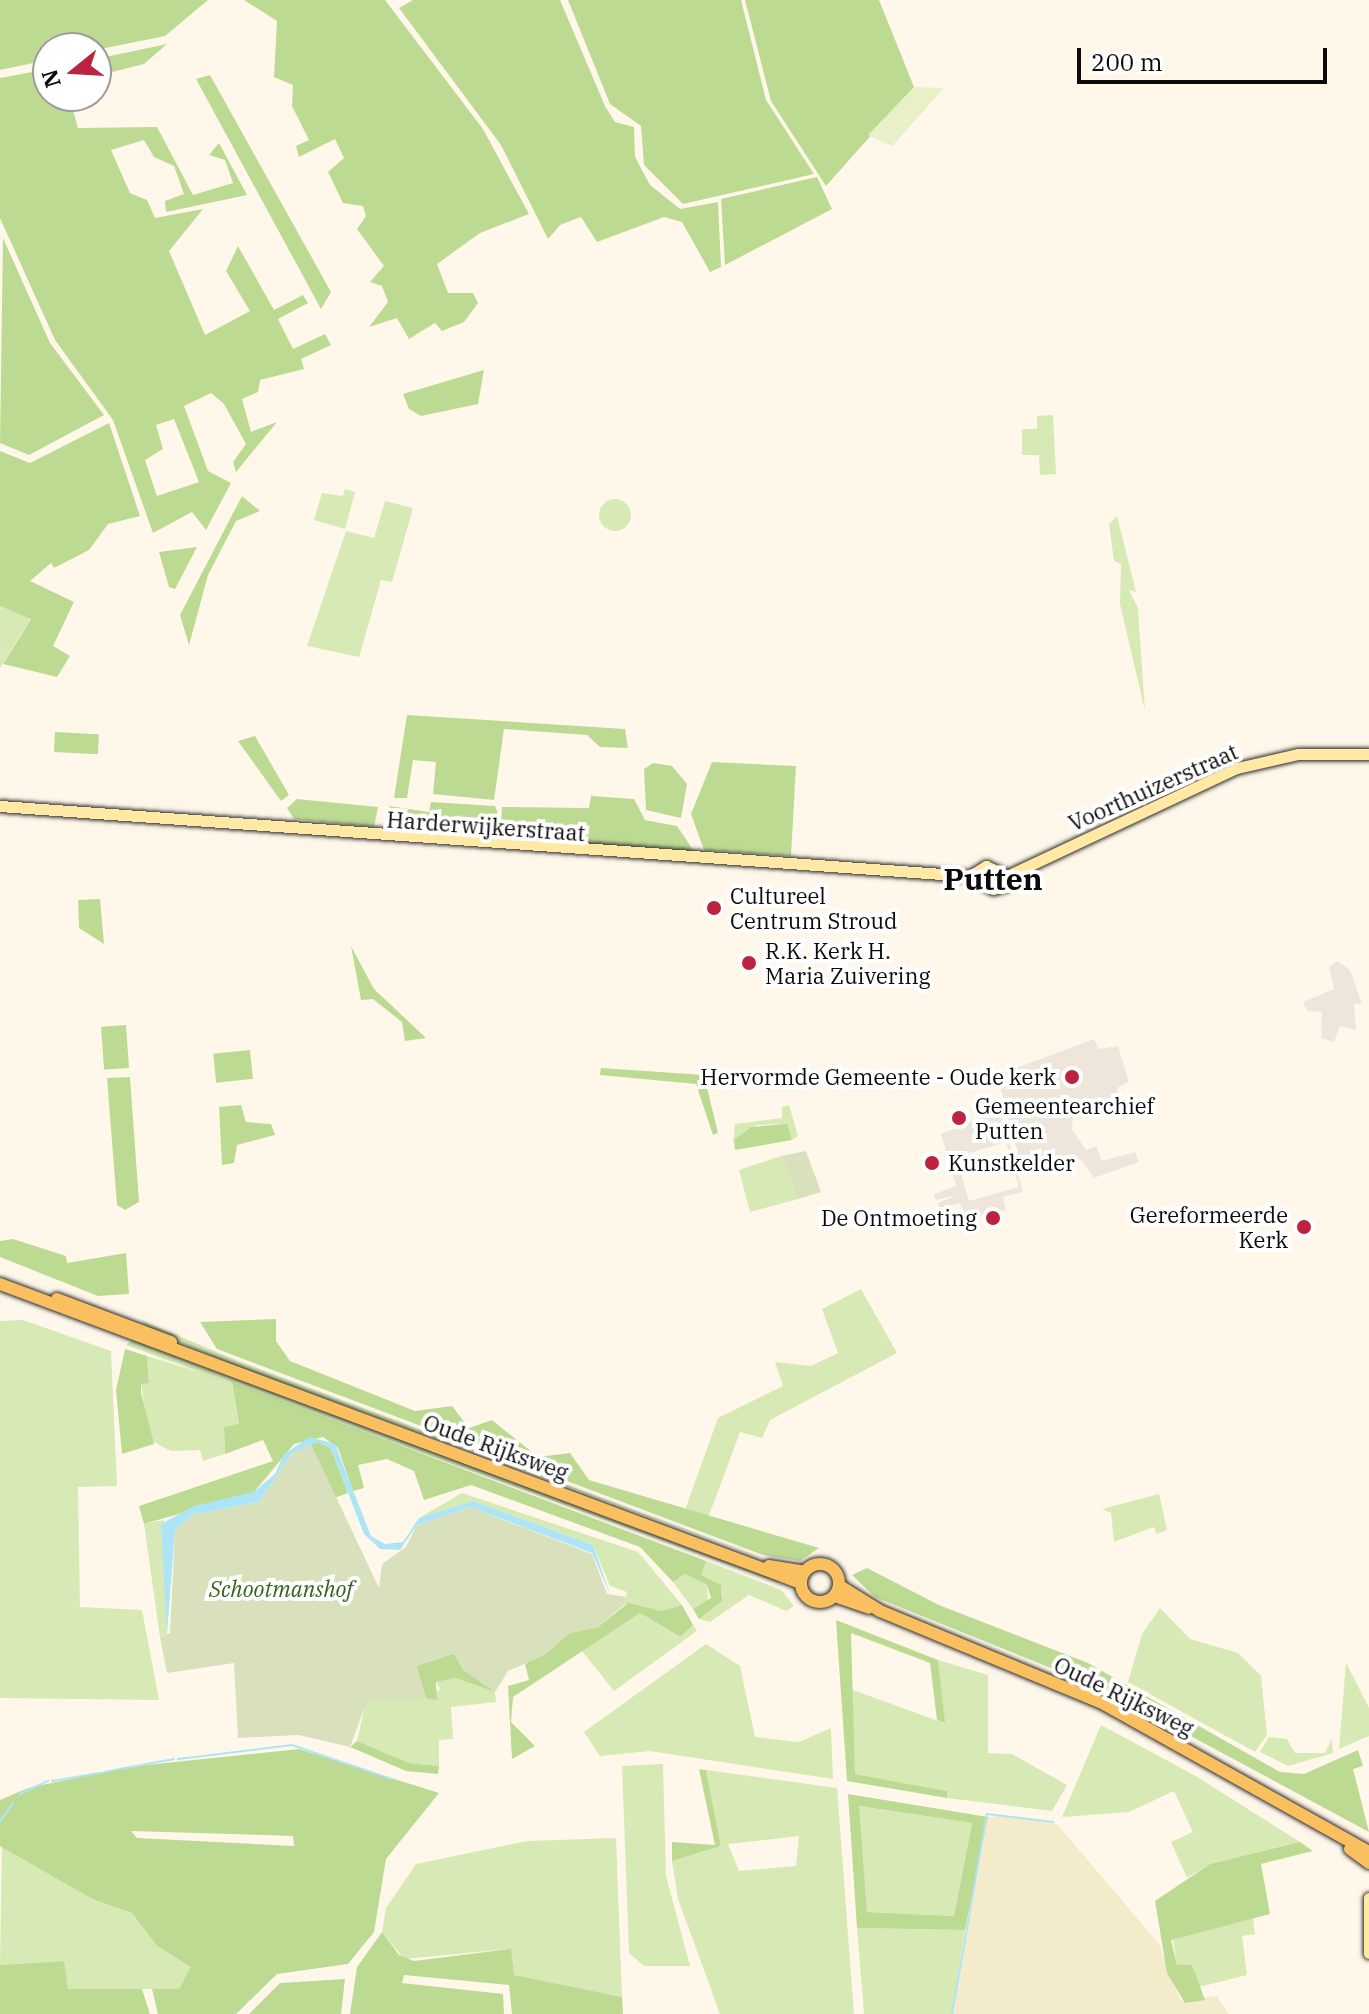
<!DOCTYPE html>
<html>
<head>
<meta charset="utf-8">
<style>
	body { margin:0 }
	#map { position:relative; width:1369px; height:2014px; overflow:hidden; background:#fff8ea; font-family:"IBM Plex Serif",serif }
	div>[style] { position:absolute }
	[style*='--x'] { left:calc(var(--x)*1px); top:calc(var(--y)*1px); width:calc(var(--w)*1px); rotate:calc(var(--a)*1deg) }
	.farmland>* { inset:0; background:#f4ebca }
	.green>* { inset:0; background:#d7e9b4 }
	.round { border-radius:50% }
	.forest>* { inset:0; background:#bdda93; transform-origin:0 0 }
	.cemetery>* { inset:0; background:#d9e0bc }
	.pitch>* { inset:0; background:#e7f0c6 }
	.plaza>* { inset:0; background:#eee6da }
	.water>* { inset:0; background:#aee5f6 }
	.stream>* { height:2px; margin:-1px; padding:0 1px; transform-origin:1px; border-radius:1px; background:#aee5f6 }
	.roads { filter:drop-shadow(0 0 2px #2d2d2d) drop-shadow(0 0 2px #2d2d2d) }
	.secondary>* { height:11px; margin:-5.5px; padding:0 5.5px; transform-origin:5.5px; border-radius:5.5px; background:#ffe9a5 }
	.primary>* { height:12px; margin:-6px; padding:0 6px; transform-origin:6px; border-radius:6px; background:#fabf5f }
	.primary>.ring { margin:-6px; padding:0; box-sizing:content-box; background:none; border:12px solid #fabf5f; border-radius:50% }
	.dots>* { width:22px; height:22px; translate:-50% -50%; box-sizing:border-box; border:4px solid #fff; border-radius:50% }
	span { translate:-50% -50%; white-space:nowrap; text-align:center; line-height:1.15; -webkit-text-stroke:8px #fff; paint-order:stroke }
	.street-label { font-size:22px; color:#0b0b0b }
	.poi-label { font-size:22px; color:#0b0b0b }
	.left { translate:0 -50%; text-align:left }
	.right { translate:-100% -50%; text-align:right }
	.park-label { font-size:22px; color:#34631c; font-style:italic }
	.district-label { font-size:30px; color:#0b0b0b; font-weight:700 }
	.north { position:absolute; left:32px; top:32px; width:80px; height:80px; box-sizing:border-box; background:#fff; border:2px solid #9d9d9d; border-radius:50%; rotate:252deg; font-size:22px; font-weight:700; line-height:32px; text-align:center; color:#0b0b0b }
	.north::after { content:''; display:block; margin:auto; width:28px; height:36px; background:#bc233f; clip-path:polygon(50% 0,100% 100%,50% 72%,0 100%) }
	.scale { position:absolute; left:1077px; top:48px; width:250px; height:36px; box-sizing:border-box; border:4px solid #0b0b0b; border-top:0; padding-left:10px; font-size:24px; line-height:28px; white-space:nowrap; color:#0b0b0b; -webkit-text-stroke:6px #fff; paint-order:stroke }
</style>
</head>
<body>
<div id="map">
	<div class="farmland">
		<div style="clip-path:polygon(1008px 1816px,1057px 1824px,1159px 1944px,1180px 2000px,1217px 1996px,1229px 2014px,952px 2014px,988px 1817px)"></div>
	</div>
	<div class="green">
		<div style="clip-path:polygon(1053px 415px,1056px 474px,1040px 475px,1039px 455px,1022px 455px,1022px 429px,1037px 429px,1037px 416px)"></div>
		<div style="clip-path:polygon(345px 489px,355px 492px,345px 529px,314px 520px,322px 493px,343px 496px)"></div>
		<div class="round" style="left:599px;top:499px;width:32px;height:32px"></div>
		<div style="clip-path:polygon(385px 501px,413px 508px,392px 582px,381px 580px,359px 657px,307px 646px,346px 531px,374px 538px)"></div>
		<div style="clip-path:polygon(1117px 516px,1136px 592px,1129px 590px,1138px 608px,1145px 711px,1120px 604px,1121px 564px,1114px 561px,1109px 524px)"></div>
		<div style="clip-path:polygon(0 606px,31px 618px,0 668px)"></div>
		<div style="clip-path:polygon(789px 1105px,798px 1136px,792px 1140px,786px 1124px,757px 1125px,733px 1143px,735px 1124px,782px 1118px,782px 1107px)"></div>
		<div style="clip-path:polygon(781px 1156px,798px 1199px,750px 1212px,739px 1170px)"></div>
		<div style="clip-path:polygon(861px 1289px,897px 1353px,770px 1420px,762px 1438px,740px 1432px,708px 1518px,685px 1510px,718px 1418px,783px 1386px,775px 1362px,811px 1366px,838px 1353px,822px 1309px)"></div>
		<div style="clip-path:polygon(23px 1320px,111px 1351px,117px 1486px,78px 1487px,80px 1607px,142px 1610px,159px 1700px,0 1698px,0 1321px)"></div>
		<div style="clip-path:polygon(141px 1320px,238px 1361px,783px 1566px,227px 1362px,150px 1330px)"></div>
		<div style="clip-path:polygon(133px 1339px,779px 1580px,778px 1583px,126px 1345px)"></div>
		<div style="clip-path:polygon(147px 1356px,232px 1382px,239px 1425px,224px 1427px,225px 1454px,203px 1461px,200px 1450px,171px 1451px,150px 1440px,141px 1383px,149px 1382px)"></div>
		<div style="clip-path:polygon(462px 1493px,638px 1552px,682px 1605px,661px 1611px,625px 1604px,627px 1592px,610px 1586px,593px 1545px,473px 1501px,419px 1518px)"></div>
		<div style="clip-path:polygon(1159px 1494px,1167px 1530px,1156px 1534px,1154px 1527px,1114px 1542px,1111px 1513px,1102px 1509px)"></div>
		<div style="clip-path:polygon(164px 1520px,167px 1634px,160px 1637px,144px 1524px)"></div>
		<div style="clip-path:polygon(706px 1561px,781px 1590px,794px 1606px,786px 1611px,749px 1595px,710px 1622px,699px 1619px,723px 1593px,700px 1575px)"></div>
		<div style="clip-path:polygon(685px 1574px,707px 1585px,708px 1603px,693px 1609px,673px 1582px)"></div>
		<div style="clip-path:polygon(1160px 1608px,1190px 1639px,1238px 1653px,1261px 1676px,1267px 1735px,1255px 1752px,1128px 1682px,1142px 1634px)"></div>
		<div style="clip-path:polygon(640px 1613px,679px 1637px,693px 1625px,697px 1631px,614px 1691px,582px 1651px)"></div>
		<div style="clip-path:polygon(706px 1644px,740px 1666px,755px 1737px,799px 1742px,831px 1728px,833px 1779px,650px 1751px,600px 1756px,584px 1732px)"></div>
		<div style="clip-path:polygon(938px 1660px,988px 1675px,988px 1753px,1012px 1754px,1067px 1785px,1052px 1811px,947px 1798px,947px 1791px,855px 1774px,850px 1689px,944px 1723px)"></div>
		<div style="clip-path:polygon(1346px 1663px,1369px 1708px,1369px 1736px,1339px 1749px)"></div>
		<div style="clip-path:polygon(455px 1678px,495px 1692px,496px 1702px,451px 1707px,453px 1739px,439px 1740px,439px 1766px,409px 1763px,357px 1741px,366px 1701px,432px 1697px,440px 1689px,436px 1682px)"></div>
		<div style="clip-path:polygon(1101px 1725px,1194px 1775px,1300px 1842px,1210px 1864px,1187px 1878px,1171px 1842px,1193px 1832px,1174px 1791px,1129px 1812px,1062px 1817px)"></div>
		<div style="clip-path:polygon(1269px 1737px,1287px 1739px,1295px 1753px,1325px 1753px,1332px 1739px,1333px 1753px,1288px 1766px,1260px 1752px)"></div>
		<div style="clip-path:polygon(663px 1764px,666px 1876px,690px 1966px,644px 1966px,629px 1953px,622px 1766px)"></div>
		<div style="clip-path:polygon(evenodd,706px 1770px,837px 1788px,854px 2014px,720px 2014px,678px 1899px,672px 1861px,721px 1846px,706px 1770px,799px 1836px,796px 1866px,739px 1871px,728px 1844px,799px 1836px)"></div>
		<div style="clip-path:polygon(858px 1806px,972px 1823px,954px 1916px,867px 1912px)"></div>
		<div style="clip-path:polygon(616px 1838px,622px 1997px,513px 1975px,510px 1949px,404px 1959px,382px 1932px,386px 1908px,416px 1864px,527px 1841px)"></div>
		<div style="clip-path:polygon(2px 1843px,93px 1900px,132px 1913px,157px 1946px,192px 1967px,179px 1989px,68px 1989px,63px 1961px,0 1965px)"></div>
		<div style="clip-path:polygon(1253px 1918px,1255px 1934px,1242px 1936px,1247px 1975px,1199px 1987px,1192px 1965px,1177px 1965px,1173px 1939px)"></div>
		<div style="clip-path:polygon(857px 1928px,965px 1930px,952px 2014px,864px 2014px)"></div>
	</div>
	<div class="forest">
		<div style="clip-path:polygon(0 0,208px 0,165px 36px,96px 50px,48px 48px,48px 60px,0 70px)"></div>
		<div style="clip-path:polygon(244px 0,385px 0,483px 129px,529px 214px,480px 233px,437px 264px,448px 293px,473px 293px,478px 303px,464px 322px,442px 331px,435px 323px,409px 339px,397px 318px,369px 327px,388px 302px,382px 286px,370px 282px,384px 266px,357px 229px,366px 216px,363px 206px,343px 203px,328px 172px,344px 158px,335px 139px,299px 157px,296px 146px,309px 140px,292px 106px,293px 85px,274px 77px,277px 21px)"></div>
		<div style="clip-path:polygon(413px 0,560px 0,605px 106px,615px 122px,634px 127px,635px 157px,650px 185px,680px 209px,718px 202px,721px 267px,710px 272px,682px 222px,664px 217px,597px 242px,581px 217px,560px 225px,548px 239px,501px 145px,399px 8px)"></div>
		<div style="clip-path:polygon(568px 0,741px 0,766px 100px,814px 174px,683px 204px,644px 165px,641px 126px,610px 104px)"></div>
		<div style="clip-path:polygon(745px 0,879px 0,914px 87px,826px 186px,771px 101px)"></div>
		<div style="clip-path:polygon(167px 44px,144px 64px,96px 76px,96px 59px)"></div>
		<div style="clip-path:polygon(evenodd,48px 69px,48px 96px,69px 96px,78px 128px,157px 127px,193px 195px,233px 183px,225px 160px,209px 155px,219px 143px,247px 195px,166px 212px,165px 201px,184px 194px,174px 166px,154px 157px,144px 140px,111px 150px,130px 193px,147px 200px,155px 218px,203px 209px,169px 251px,205px 335px,250px 311px,226px 271px,238px 246px,274px 310px,303px 295px,308px 303px,278px 319px,293px 349px,325px 334px,331px 345px,301px 359px,304px 369px,260px 380px,258px 392px,242px 399px,251px 432px,277px 422px,236px 472px,233px 462px,246px 444px,224px 404px,211px 393px,184px 406px,208px 471px,231px 483px,206px 530px,192px 512px,153px 533px,113px 420px,55px 340px,0 218px,0 78px,48px 69px,174px 419px,199px 482px,157px 496px,145px 460px,163px 449px,156px 425px,174px 419px)"></div>
		<div style="clip-path:polygon(210px 75px,331px 292px,321px 309px,196px 79px)"></div>
		<div style="clip-path:polygon(817px 177px,832px 209px,725px 265px,721px 199px)"></div>
		<div style="clip-path:polygon(3px 238px,50px 343px,104px 415px,29px 455px,0 443px)"></div>
		<div style="clip-path:polygon(484px 370px,478px 404px,421px 416px,409px 409px,403px 394px)"></div>
		<div style="clip-path:polygon(109px 423px,140px 516px,108px 524px,89px 550px,54px 568px,51px 563px,30px 581px,74px 602px,53px 646px,70px 656px,57px 677px,3px 664px,31px 619px,0 606px,0 451px,30px 463px)"></div>
		<div style="clip-path:polygon(242px 496px,260px 511px,236px 521px,208px 575px,189px 645px,180px 615px)"></div>
		<div style="clip-path:polygon(197px 547px,175px 589px,169px 587px,159px 552px)"></div>
		<div style="clip-path:polygon(407px 715px,625px 729px,628px 748px,600px 747px,587px 735px,504px 729px,494px 800px,433px 794px,436px 762px,413px 760px,407px 798px,394px 798px)"></div>
		<div style="left:55px;top:732px;width:44px;height:20px;rotate:3deg"></div>
		<div style="clip-path:polygon(255px 736px,289px 795px,281px 801px,238px 741px)"></div>
		<div style="clip-path:polygon(712px 762px,796px 766px,791px 856px,704px 850px,691px 814px)"></div>
		<div style="clip-path:polygon(653px 763px,672px 766px,687px 784px,681px 818px,646px 810px,644px 769px)"></div>
		<div style="clip-path:polygon(591px 796px,634px 799px,645px 820px,677px 826px,694px 851px,386px 830px,389px 806px,429px 812px,431px 802px,495px 806px,501px 821px,502px 807px,589px 808px)"></div>
		<div style="clip-path:polygon(297px 799px,378px 807px,374px 827px,294px 819px,287px 808px)"></div>
		<div style="clip-path:polygon(100px 899px,104px 944px,79px 928px,78px 900px)"></div>
		<div style="clip-path:polygon(351px 946px,374px 989px,426px 1038px,405px 1041px,402px 1022px,373px 999px,361px 1000px)"></div>
		<div style="left:126px;top:1025px;width:43px;height:25px;rotate:86deg"></div>
		<div style="left:250px;top:1050px;width:29px;height:37px;rotate:84deg"></div>
		<div style="clip-path:polygon(601px 1068px,704px 1075px,718px 1133px,713px 1135px,696px 1084px,600px 1075px)"></div>
		<div style="clip-path:polygon(130px 1077px,139px 1202px,125px 1210px,117px 1205px,107px 1078px)"></div>
		<div style="clip-path:polygon(241px 1105px,246px 1122px,271px 1124px,275px 1135px,237px 1145px,234px 1163px,222px 1165px,219px 1107px)"></div>
		<div style="clip-path:polygon(787px 1124px,792px 1140px,735px 1150px,734px 1140px,751px 1127px)"></div>
		<div style="clip-path:polygon(13px 1239px,66px 1256px,67px 1263px,126px 1253px,129px 1294px,98px 1296px,0 1257px,0 1241px)"></div>
		<div style="clip-path:polygon(276px 1319px,276px 1341px,290px 1361px,415px 1411px,452px 1406px,469px 1428px,492px 1420px,538px 1457px,570px 1453px,589px 1480px,819px 1548px,800px 1561px,763px 1555px,217px 1349px,200px 1322px)"></div>
		<div style="clip-path:polygon(125px 1349px,147px 1356px,149px 1383px,141px 1384px,141px 1392px,154px 1444px,122px 1454px,116px 1390px)"></div>
		<div style="clip-path:polygon(232px 1382px,706px 1561px,701px 1575px,721px 1585px,722px 1601px,699px 1619px,693px 1609px,711px 1598px,707px 1585px,685px 1574px,673px 1582px,640px 1547px,471px 1485px,424px 1500px,414px 1471px,387px 1459px,358px 1465px,364px 1488px,353px 1491px,338px 1448px,323px 1437px,294px 1444px,254px 1492px,144px 1524px,139px 1506px,273px 1461px,263px 1440px,225px 1454px,224px 1427px,239px 1424px)"></div>
		<div style="clip-path:polygon(319px 1442px,331px 1449px,348px 1493px,331px 1499px,311px 1444px)"></div>
		<div style="clip-path:polygon(867px 1568px,939px 1605px,1088px 1663px,1280px 1772px,1304px 1774px,1358px 1750px,1363px 1766px,1353px 1769px,1369px 1832px,1103px 1689px,875px 1597px,852px 1575px)"></div>
		<div style="clip-path:polygon(628px 1603px,661px 1611px,682px 1605px,693px 1625px,680px 1637px,640px 1613px,513px 1697px,511px 1722px,535px 1746px,512px 1759px,508px 1686px,529px 1680px,525px 1664px,570px 1633px,598px 1627px)"></div>
		<div style="clip-path:polygon(836px 1620px,938px 1660px,945px 1723px,937px 1720px,930px 1663px,851px 1633px,855px 1774px,947px 1791px,947px 1798px,847px 1781px)"></div>
		<div style="clip-path:polygon(454px 1653px,492px 1684px,495px 1692px,455px 1678px,436px 1682px,437px 1700px,426px 1698px,416px 1666px)"></div>
		<div style="clip-path:polygon(357px 1741px,409px 1763px,439px 1766px,438px 1774px,406px 1771px,350px 1747px)"></div>
		<div style="clip-path:polygon(evenodd,299px 1749px,439px 1793px,386px 1859px,374px 1932px,348px 1964px,277px 1974px,236px 2014px,158px 2014px,152px 1989px,179px 1989px,191px 1967px,157px 1946px,132px 1913px,94px 1900px,0 1846px,0 1800px,28px 1788px,127px 1767px,299px 1749px,131px 1831px,293px 1836px,294px 1846px,137px 1838px,131px 1831px)"></div>
		<div style="clip-path:polygon(699px 1769px,706px 1770px,721px 1846px,672px 1861px,672px 1842px,715px 1845px)"></div>
		<div style="clip-path:polygon(evenodd,848px 1794px,988px 1817px,965px 1930px,857px 1928px,848px 1794px,859px 1806px,972px 1823px,954px 1916px,867px 1912px,859px 1806px)"></div>
		<div style="clip-path:polygon(1300px 1842px,1313px 1851px,1261px 1864px,1270px 1914px,1171px 1940px,1177px 1965px,1192px 1965px,1205px 2000px,1185px 2003px,1167px 1973px,1155px 1901px,1210px 1864px)"></div>
		<div style="clip-path:polygon(382px 1932px,399px 1955px,414px 1961px,511px 1949px,514px 1975px,622px 1997px,623px 2014px,512px 2014px,509px 1985px,404px 1975px,402px 1983px,503px 1994px,504px 2014px,350px 2014px,357px 1967px)"></div>
		<div style="clip-path:polygon(64px 1961px,68px 1989px,142px 1989px,150px 2014px,0 2014px,0 1965px)"></div>
		<div style="clip-path:polygon(345px 1979px,341px 2014px,249px 2014px,280px 1983px)"></div>
	</div>
	<div class="cemetery">
		<div style="clip-path:polygon(806px 1151px,821px 1192px,798px 1199px,781px 1156px)"></div>
		<div style="clip-path:polygon(311px 1444px,379px 1588px,382px 1564px,406px 1547px,416px 1526px,470px 1507px,592px 1554px,607px 1594px,626px 1597px,625px 1604px,598px 1627px,570px 1633px,545px 1655px,508px 1671px,495px 1692px,463px 1670px,453px 1653px,416px 1666px,426px 1698px,367px 1701px,350px 1747px,299px 1735px,238px 1738px,234px 1663px,167px 1673px,160px 1637px,170px 1633px,175px 1530px,192px 1515px,259px 1502px,292px 1453px)"></div>
	</div>
	<div class="pitch">
		<div style="clip-path:polygon(914px 87px,944px 88px,892px 146px,868px 135px)"></div>
	</div>
	<div class="plaza">
		<div style="clip-path:polygon(1337px 961px,1350px 970px,1362px 1004px,1354px 1004px,1356px 1030px,1340px 1026px,1334px 1042px,1321px 1038px,1322px 1012px,1307px 1011px,1303px 1002px,1334px 989px,1329px 967px)"></div>
		<div style="clip-path:polygon(1094px 1039px,1099px 1049px,1118px 1046px,1129px 1082px,1117px 1088px,1122px 1106px,1073px 1117px,1072px 1129px,1086px 1150px,1096px 1146px,1102px 1161px,1135px 1152px,1139px 1162px,1094px 1178px,1081px 1159px,1023px 1173px,997px 1075px)"></div>
		<div style="clip-path:polygon(evenodd,1000px 1110px,1023px 1192px,1003px 1197px,1006px 1210px,968px 1219px,960px 1203px,940px 1209px,938px 1203px,957px 1195px,936px 1200px,934px 1194px,956px 1186px,941px 1134px,1000px 1110px,1006px 1142px,1019px 1187px,969px 1201px,956px 1157px,1006px 1142px)"></div>
	</div>
	<div class="water">
		<div style="clip-path:polygon(310px 1437px,335px 1444px,371px 1536px,385px 1544px,403px 1542px,419px 1518px,473px 1501px,593px 1545px,610px 1594px,592px 1553px,470px 1507px,416px 1526px,400px 1550px,380px 1549px,364px 1534px,331px 1449px,319px 1442px,292px 1453px,259px 1502px,192px 1515px,175px 1530px,167px 1634px,161px 1524px,194px 1506px,254px 1492px,275px 1474px,284px 1454px)"></div>
	</div>
	<div class="stream">
		<div style="--x:178;--y:1759;--w:115;--a:-7"></div>
		<div style="--x:292;--y:1745;--w:106;--a:18.8"></div>
		<div style="--x:104;--y:1772;--w:71;--a:-10.5"></div>
		<div style="--x:52;--y:1781;--w:48;--a:-9.7"></div>
		<div style="--x:20;--y:1794;--w:31;--a:-25"></div>
		<div style="--x:0;--y:1821;--w:22;--a:-54"></div>
		<div style="--x:952;--y:2014;--w:203;--a:-80.1"></div>
		<div style="--x:987;--y:1814;--w:67;--a:6.8"></div>
	</div>
	<div class="roads">
		<div class="secondary">
			<div style="--x:0;--y:806;--w:973;--a:4.13"></div>
			<div style="--x:970;--y:876;--w:26;--a:29"></div>
			<div style="--x:993;--y:889;--w:14;--a:-17"></div>
			<div style="--x:1006;--y:885;--w:9;--a:-84"></div>
			<div style="--x:970;--y:876;--w:19;--a:-32"></div>
			<div style="--x:986;--y:866;--w:23;--a:25"></div>
			<div style="--x:1007;--y:876;--w:254;--a:-25.2"></div>
			<div style="--x:1237;--y:768;--w:63;--a:-12.9"></div>
			<div style="--x:1298;--y:754;--w:71;--a:0"></div>
			<div style="--x:1369;--y:1898;--w:55;--a:90"></div>
		</div>
		<div class="primary">
			<div style="--x:0;--y:1284;--w:855;--a:20.47"></div>
			<div style="--x:57;--y:1299;--w:122;--a:20.7"></div>
			<div class="ring" style="left:801px;top:1564px;width:26px;height:26px"></div>
			<div style="--x:769;--y:1566;--w:36;--a:9"></div>
			<div style="--x:840;--y:1586;--w:47;--a:32"></div>
			<div style="--x:880;--y:1611;--w:243;--a:22.5"></div>
			<div style="--x:1104;--y:1704;--w:304;--a:29.2"></div>
			<div style="--x:835;--y:1596;--w:36;--a:19"></div>
			<div style="--x:1350;--y:1849;--w:24;--a:36"></div>
		</div>
	</div>
	<div class="dots">
		<div style="left:714px;top:908px;background:#bc233f"></div>
		<div style="left:749px;top:963px;background:#bc233f"></div>
		<div style="left:1072px;top:1077px;background:#bc233f"></div>
		<div style="left:959px;top:1118px;background:#bc233f"></div>
		<div style="left:932px;top:1163px;background:#bc233f"></div>
		<div style="left:993px;top:1218px;background:#bc233f"></div>
		<div style="left:1304px;top:1227px;background:#bc233f"></div>
	</div>
	<div class="street-label">
		<span style="left:1153px;top:787px;rotate:-24deg">Voorthuizerstraat</span>
		<span style="left:486px;top:826px;rotate:4deg">Harderwijkerstraat</span>
		<span style="left:496px;top:1447px;rotate:20deg">Oude Rijksweg</span>
		<span style="left:1124px;top:1696px;rotate:26deg">Oude Rijksweg</span>
	</div>
	<div class="poi-label">
		<span class="left" style="left:730px;top:908px">Cultureel<br>Centrum Stroud</span>
		<span class="left" style="left:765px;top:963px">R.K. Kerk H.<br>Maria Zuivering</span>
		<span class="right" style="left:1056px;top:1077px">Hervormde Gemeente - Oude kerk</span>
		<span class="left" style="left:975px;top:1118px">Gemeentearchief<br>Putten</span>
		<span class="left" style="left:948px;top:1163px">Kunstkelder</span>
		<span class="right" style="left:1288px;top:1227px">Gereformeerde<br>Kerk</span>
		<span class="right" style="left:977px;top:1218px">De Ontmoeting</span>
	</div>
	<div class="park-label">
		<span style="left:281px;top:1589px">Schootmanshof</span>
	</div>
	<div class="district-label">
		<span style="left:993px;top:879px">Putten</span>
	</div>
	<div class="north">N</div>
	<div class="scale">200 m</div>
</div>
</body>
</html>
